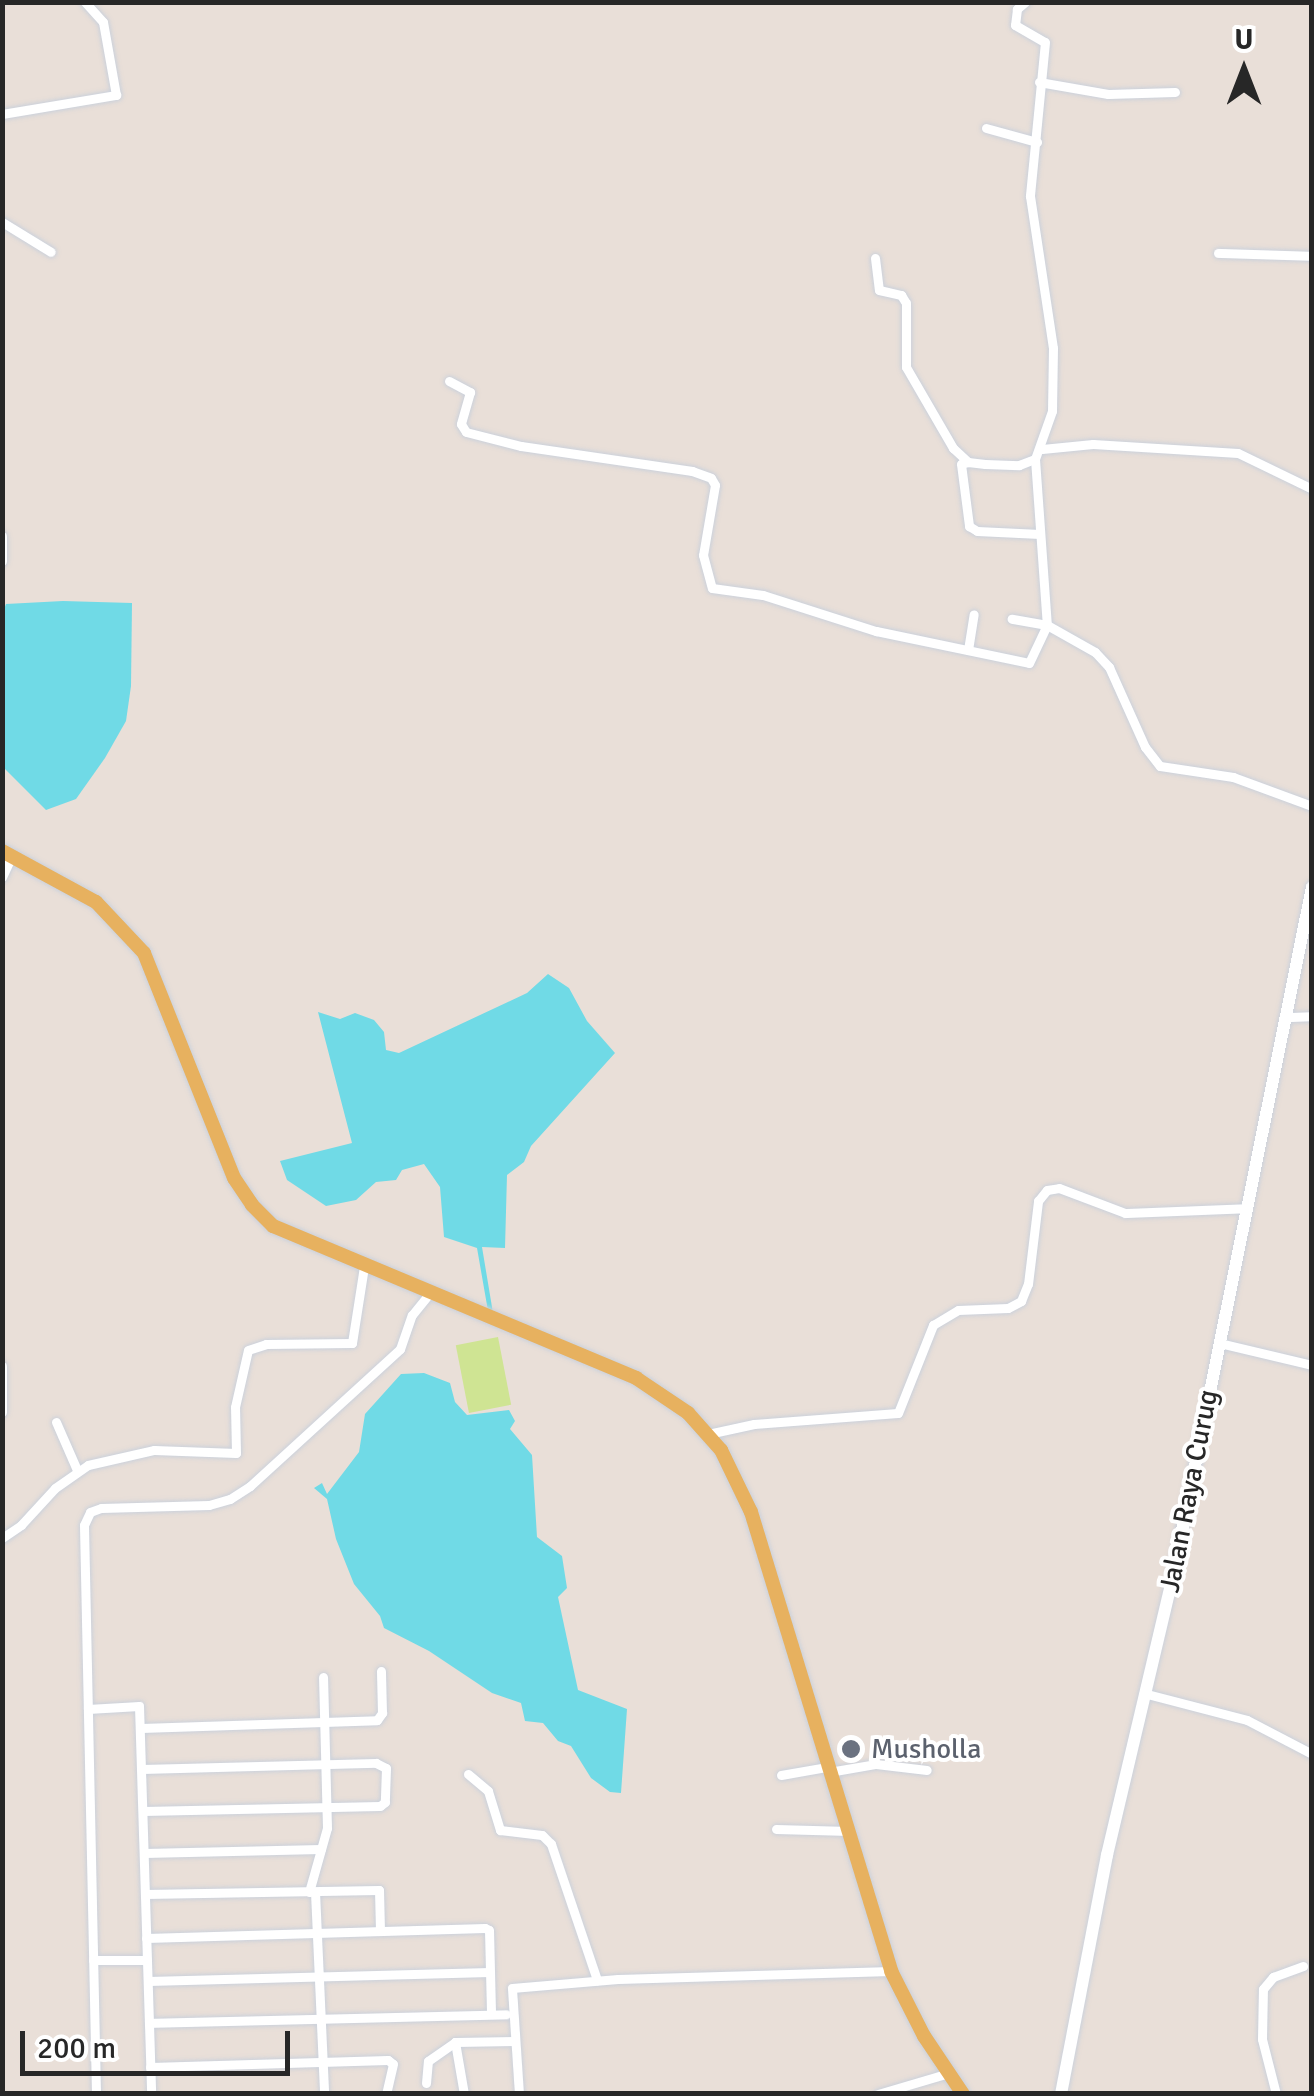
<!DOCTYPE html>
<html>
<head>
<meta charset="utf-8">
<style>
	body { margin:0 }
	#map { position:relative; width:1314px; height:2096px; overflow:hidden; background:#e9dfd8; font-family:Signika,sans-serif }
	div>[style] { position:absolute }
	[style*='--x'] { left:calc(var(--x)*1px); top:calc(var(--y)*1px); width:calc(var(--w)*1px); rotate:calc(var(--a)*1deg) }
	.pitch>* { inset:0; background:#cfe493; transform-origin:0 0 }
	.water>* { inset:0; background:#70dae6 }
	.roads { filter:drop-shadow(0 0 2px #cbd1db) drop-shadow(0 0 2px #cbd1db) }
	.street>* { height:9px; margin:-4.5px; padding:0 4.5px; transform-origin:4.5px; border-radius:4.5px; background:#fff }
	.secondary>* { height:12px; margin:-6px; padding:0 6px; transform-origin:6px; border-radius:6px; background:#fff }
	.primary>* { height:14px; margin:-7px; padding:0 7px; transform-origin:7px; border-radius:7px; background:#e7b15f }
	.dots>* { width:28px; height:28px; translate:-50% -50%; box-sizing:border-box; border:5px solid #fff; border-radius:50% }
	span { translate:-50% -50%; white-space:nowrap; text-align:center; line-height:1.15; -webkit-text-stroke:8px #fff; paint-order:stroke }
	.street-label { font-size:28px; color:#272727 }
	.worship-label { font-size:28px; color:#5b616d }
	.left { translate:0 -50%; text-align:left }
	.frame { position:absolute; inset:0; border:5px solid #272727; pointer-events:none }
	.north { position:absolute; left:1194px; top:20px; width:100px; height:100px; -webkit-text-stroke:8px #fff; paint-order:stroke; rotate:0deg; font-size:28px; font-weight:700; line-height:40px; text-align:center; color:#272727 }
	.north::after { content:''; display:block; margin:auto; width:35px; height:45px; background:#272727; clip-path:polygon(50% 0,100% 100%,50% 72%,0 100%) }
	.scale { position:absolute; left:20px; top:2031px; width:270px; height:45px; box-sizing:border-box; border:5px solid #272727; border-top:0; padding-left:12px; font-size:30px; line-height:35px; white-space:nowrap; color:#272727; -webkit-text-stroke:8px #fff; paint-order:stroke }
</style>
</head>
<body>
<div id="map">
	<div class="pitch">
		<div style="left:498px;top:1337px;width:69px;height:43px;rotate:79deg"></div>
	</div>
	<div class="water">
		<div style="clip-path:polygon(63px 601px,132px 603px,131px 686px,126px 721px,105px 758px,76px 799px,46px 810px,3px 767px,3px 612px,6px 604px)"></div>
		<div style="clip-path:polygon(548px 974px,569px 988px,587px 1021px,615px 1053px,531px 1146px,524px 1162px,507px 1175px,505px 1248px,482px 1247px,493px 1313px,488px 1311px,477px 1248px,444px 1237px,440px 1187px,424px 1164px,402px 1170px,396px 1180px,376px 1182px,356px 1200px,326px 1206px,287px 1180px,280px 1161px,352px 1143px,318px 1012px,340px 1019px,355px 1013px,374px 1020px,384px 1032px,386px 1050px,399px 1053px,527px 993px)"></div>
		<div style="clip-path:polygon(424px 1373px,450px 1383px,455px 1402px,467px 1415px,509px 1410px,515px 1421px,510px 1429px,532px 1455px,537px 1537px,562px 1556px,567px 1588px,558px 1597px,578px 1690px,627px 1709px,621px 1793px,610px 1792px,591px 1778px,571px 1746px,558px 1741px,543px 1723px,525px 1721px,521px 1703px,492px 1693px,429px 1651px,384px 1628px,380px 1616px,354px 1584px,336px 1539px,327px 1499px,314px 1488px,322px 1483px,327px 1494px,359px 1452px,365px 1414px,401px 1374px)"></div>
	</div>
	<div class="roads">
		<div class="street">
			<div style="--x:1025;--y:2;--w:11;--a:139"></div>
			<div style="--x:1017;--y:9;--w:16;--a:97"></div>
			<div style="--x:1015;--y:25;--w:34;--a:30"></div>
			<div style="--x:1045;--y:42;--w:155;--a:95.6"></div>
			<div style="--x:1030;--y:196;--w:154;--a:81.4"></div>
			<div style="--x:1053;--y:348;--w:63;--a:90.9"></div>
			<div style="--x:1052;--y:411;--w:51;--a:109.5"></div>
			<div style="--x:1035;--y:459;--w:166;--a:85.9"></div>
			<div style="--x:1047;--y:625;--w:55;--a:29.4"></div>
			<div style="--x:1095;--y:652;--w:21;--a:47"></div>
			<div style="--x:1109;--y:667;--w:88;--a:65.8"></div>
			<div style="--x:1145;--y:747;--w:24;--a:52"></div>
			<div style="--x:1160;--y:766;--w:74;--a:8.6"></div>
			<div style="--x:1233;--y:777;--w:84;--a:20.2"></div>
			<div style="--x:1039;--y:82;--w:70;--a:9.9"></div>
			<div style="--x:1108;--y:94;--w:67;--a:-1.7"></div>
			<div style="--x:2;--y:114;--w:116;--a:-9.5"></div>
			<div style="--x:116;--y:95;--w:74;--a:-100.1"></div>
			<div style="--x:103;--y:22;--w:27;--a:-132"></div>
			<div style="--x:986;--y:128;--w:53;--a:15.4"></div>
			<div style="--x:2;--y:222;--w:57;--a:31.5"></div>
			<div style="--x:1218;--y:253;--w:94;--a:1.8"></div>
			<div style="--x:875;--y:258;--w:32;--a:83"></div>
			<div style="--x:879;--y:290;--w:23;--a:13"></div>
			<div style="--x:901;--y:295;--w:9;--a:58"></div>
			<div style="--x:906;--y:303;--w:64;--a:90"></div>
			<div style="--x:906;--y:367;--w:94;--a:59.9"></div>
			<div style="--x:953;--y:448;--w:21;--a:43"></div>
			<div style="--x:968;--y:462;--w:17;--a:7"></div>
			<div style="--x:985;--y:464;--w:34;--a:2"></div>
			<div style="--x:1019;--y:465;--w:17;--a:-21"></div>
			<div style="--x:449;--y:381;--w:24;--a:28"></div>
			<div style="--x:470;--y:392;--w:33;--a:106"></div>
			<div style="--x:461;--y:424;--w:9;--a:58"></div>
			<div style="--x:466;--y:432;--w:57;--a:14.3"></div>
			<div style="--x:521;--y:446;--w:173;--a:8.3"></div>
			<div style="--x:692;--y:471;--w:20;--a:20"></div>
			<div style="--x:711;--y:478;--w:8;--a:60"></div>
			<div style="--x:715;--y:485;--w:71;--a:99.7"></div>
			<div style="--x:703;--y:555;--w:34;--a:75"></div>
			<div style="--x:712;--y:588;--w:51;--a:7.8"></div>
			<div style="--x:763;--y:595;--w:119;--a:17.7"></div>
			<div style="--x:876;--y:631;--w:156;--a:11.8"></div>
			<div style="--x:1029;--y:663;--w:42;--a:-64.7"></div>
			<div style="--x:1047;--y:625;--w:36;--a:-170"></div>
			<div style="--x:1042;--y:449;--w:51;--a:-5.6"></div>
			<div style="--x:1093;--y:444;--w:145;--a:3.6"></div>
			<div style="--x:1238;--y:453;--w:82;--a:25.9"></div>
			<div style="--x:968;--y:462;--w:7;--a:164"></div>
			<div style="--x:961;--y:464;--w:63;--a:82.6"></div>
			<div style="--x:969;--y:526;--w:9;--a:32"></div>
			<div style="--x:977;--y:531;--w:63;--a:2.7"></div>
			<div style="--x:2;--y:536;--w:25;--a:90"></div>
			<div style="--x:968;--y:650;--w:36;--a:-81"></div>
			<div style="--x:2;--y:877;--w:23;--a:-65"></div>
			<div style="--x:1289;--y:1017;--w:23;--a:-2"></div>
			<div style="--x:1219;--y:1343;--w:96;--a:13.3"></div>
			<div style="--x:2;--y:1366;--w:46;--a:90"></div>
			<div style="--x:56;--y:1422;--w:52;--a:66.4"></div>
			<div style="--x:708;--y:1434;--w:47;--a:-12.3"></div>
			<div style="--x:754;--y:1424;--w:144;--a:-4.4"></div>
			<div style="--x:898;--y:1413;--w:95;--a:-68.3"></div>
			<div style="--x:933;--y:1325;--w:29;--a:-31"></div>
			<div style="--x:958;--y:1310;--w:50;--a:-2.3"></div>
			<div style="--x:1008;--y:1308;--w:15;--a:-28"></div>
			<div style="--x:1021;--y:1301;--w:18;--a:-68"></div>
			<div style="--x:1028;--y:1284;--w:84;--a:-83.1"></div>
			<div style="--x:1038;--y:1201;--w:14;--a:-51"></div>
			<div style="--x:1047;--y:1190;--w:12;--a:-9"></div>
			<div style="--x:1059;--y:1188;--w:71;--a:20.7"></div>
			<div style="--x:1125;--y:1213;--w:122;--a:-2.3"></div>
			<div style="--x:2;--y:1538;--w:23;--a:-34"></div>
			<div style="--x:21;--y:1525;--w:50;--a:-47.4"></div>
			<div style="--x:55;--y:1488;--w:40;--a:-34.9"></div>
			<div style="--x:88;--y:1465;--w:68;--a:-12.8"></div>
			<div style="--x:154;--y:1450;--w:82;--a:2.1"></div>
			<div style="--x:236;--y:1453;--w:46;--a:-91.2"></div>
			<div style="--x:235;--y:1407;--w:58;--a:-77.2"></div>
			<div style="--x:248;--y:1350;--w:19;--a:-18"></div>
			<div style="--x:266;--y:1344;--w:86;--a:-0.7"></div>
			<div style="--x:352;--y:1343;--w:78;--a:-81.1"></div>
			<div style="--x:1147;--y:1694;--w:103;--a:14.6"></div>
			<div style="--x:1247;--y:1720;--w:73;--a:27.6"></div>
			<div style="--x:88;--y:1709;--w:51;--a:-3.4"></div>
			<div style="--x:139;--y:1706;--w:388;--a:88.2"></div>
			<div style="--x:141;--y:1728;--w:236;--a:-1.9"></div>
			<div style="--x:377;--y:1720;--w:9;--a:-54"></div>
			<div style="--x:382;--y:1713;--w:42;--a:-91.4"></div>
			<div style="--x:142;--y:1769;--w:234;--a:-1.5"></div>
			<div style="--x:376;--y:1763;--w:11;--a:27"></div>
			<div style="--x:386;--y:1768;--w:34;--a:92"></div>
			<div style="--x:385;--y:1802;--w:6;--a:141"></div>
			<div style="--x:380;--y:1806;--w:237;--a:178.8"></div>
			<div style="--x:829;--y:1772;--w:48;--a:-9.7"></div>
			<div style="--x:876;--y:1764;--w:51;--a:6.7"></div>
			<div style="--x:468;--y:1774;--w:26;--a:40"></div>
			<div style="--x:488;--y:1791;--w:41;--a:72.9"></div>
			<div style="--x:500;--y:1830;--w:42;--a:6.8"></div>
			<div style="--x:542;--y:1835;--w:13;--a:45"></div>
			<div style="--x:551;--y:1844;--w:144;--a:71.3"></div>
			<div style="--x:781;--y:1775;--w:47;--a:-9.9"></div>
			<div style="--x:776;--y:1829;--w:73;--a:1.6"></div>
			<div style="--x:144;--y:1853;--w:177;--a:-1.3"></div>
			<div style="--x:309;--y:1892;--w:66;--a:-74.3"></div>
			<div style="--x:327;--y:1828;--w:151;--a:-91.5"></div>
			<div style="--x:315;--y:1892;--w:202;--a:87.4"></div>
			<div style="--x:145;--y:1894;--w:234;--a:-1"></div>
			<div style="--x:379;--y:1890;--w:41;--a:88.6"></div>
			<div style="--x:146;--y:1938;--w:339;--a:-1.7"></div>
			<div style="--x:485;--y:1928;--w:4;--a:27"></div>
			<div style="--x:489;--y:1930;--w:84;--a:88.6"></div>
			<div style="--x:93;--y:1960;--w:54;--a:0"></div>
			<div style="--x:148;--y:1981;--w:342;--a:-1.5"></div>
			<div style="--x:149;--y:2023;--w:357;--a:-1.4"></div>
			<div style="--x:455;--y:2042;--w:53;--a:80.2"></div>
			<div style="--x:150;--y:2067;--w:238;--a:-1.7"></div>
			<div style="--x:388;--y:2060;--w:6;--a:39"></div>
			<div style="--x:393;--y:2064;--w:31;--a:103"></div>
			<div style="--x:426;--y:2083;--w:22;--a:-85"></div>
			<div style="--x:428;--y:2061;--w:33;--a:-35"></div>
			<div style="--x:455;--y:2042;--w:60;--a:-1"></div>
			<div style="--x:96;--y:2094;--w:569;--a:-91.21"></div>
			<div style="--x:84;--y:1525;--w:14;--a:-65"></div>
			<div style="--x:90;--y:1512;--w:12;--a:-20"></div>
			<div style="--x:101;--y:1508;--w:108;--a:-1.6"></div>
			<div style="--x:209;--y:1505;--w:22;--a:-16"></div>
			<div style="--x:230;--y:1499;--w:24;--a:-33"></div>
			<div style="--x:250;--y:1486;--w:203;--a:-42.4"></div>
			<div style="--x:400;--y:1349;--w:36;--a:-71"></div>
			<div style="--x:412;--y:1315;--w:28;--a:-51"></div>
			<div style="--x:519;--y:2094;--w:106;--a:-93.8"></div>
			<div style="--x:512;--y:1988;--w:106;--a:-4.9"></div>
			<div style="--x:618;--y:1979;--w:273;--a:-1.7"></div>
			<div style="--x:878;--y:2094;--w:74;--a:-16.5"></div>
			<div style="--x:1276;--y:2094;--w:57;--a:-104.3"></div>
			<div style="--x:1262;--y:2039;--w:50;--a:-88.9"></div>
			<div style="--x:1263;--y:1989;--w:16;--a:-50"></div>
			<div style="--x:1273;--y:1977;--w:32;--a:-20"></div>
		</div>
		<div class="secondary">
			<div style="--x:1061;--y:2094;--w:243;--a:-79.1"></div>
			<div style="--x:1107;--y:1855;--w:277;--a:-76.7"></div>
			<div style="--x:1171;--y:1585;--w:712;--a:-78.58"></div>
		</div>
		<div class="primary">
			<div style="--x:2;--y:851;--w:107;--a:28.5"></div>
			<div style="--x:96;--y:902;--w:70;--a:46.7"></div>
			<div style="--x:144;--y:953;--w:242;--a:68.2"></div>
			<div style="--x:234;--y:1178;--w:32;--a:56"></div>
			<div style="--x:252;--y:1205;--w:30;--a:45"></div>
			<div style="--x:273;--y:1226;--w:394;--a:22.7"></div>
			<div style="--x:636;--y:1378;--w:63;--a:33.9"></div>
			<div style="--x:688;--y:1413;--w:50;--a:48.3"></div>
			<div style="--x:721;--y:1450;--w:69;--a:64.2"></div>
			<div style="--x:751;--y:1512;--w:480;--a:73"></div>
			<div style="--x:891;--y:1971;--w:73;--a:63.1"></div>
			<div style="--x:924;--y:2036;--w:70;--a:56.1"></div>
		</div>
	</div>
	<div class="dots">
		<div style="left:851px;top:1749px;background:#6b7280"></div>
	</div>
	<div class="street-label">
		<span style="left:1189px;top:1491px;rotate:-79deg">Jalan Raya Curug</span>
	</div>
	<div class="worship-label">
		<span class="left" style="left:871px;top:1749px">Musholla</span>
	</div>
	<div class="frame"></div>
	<div class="north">U</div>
	<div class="scale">200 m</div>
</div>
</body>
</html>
